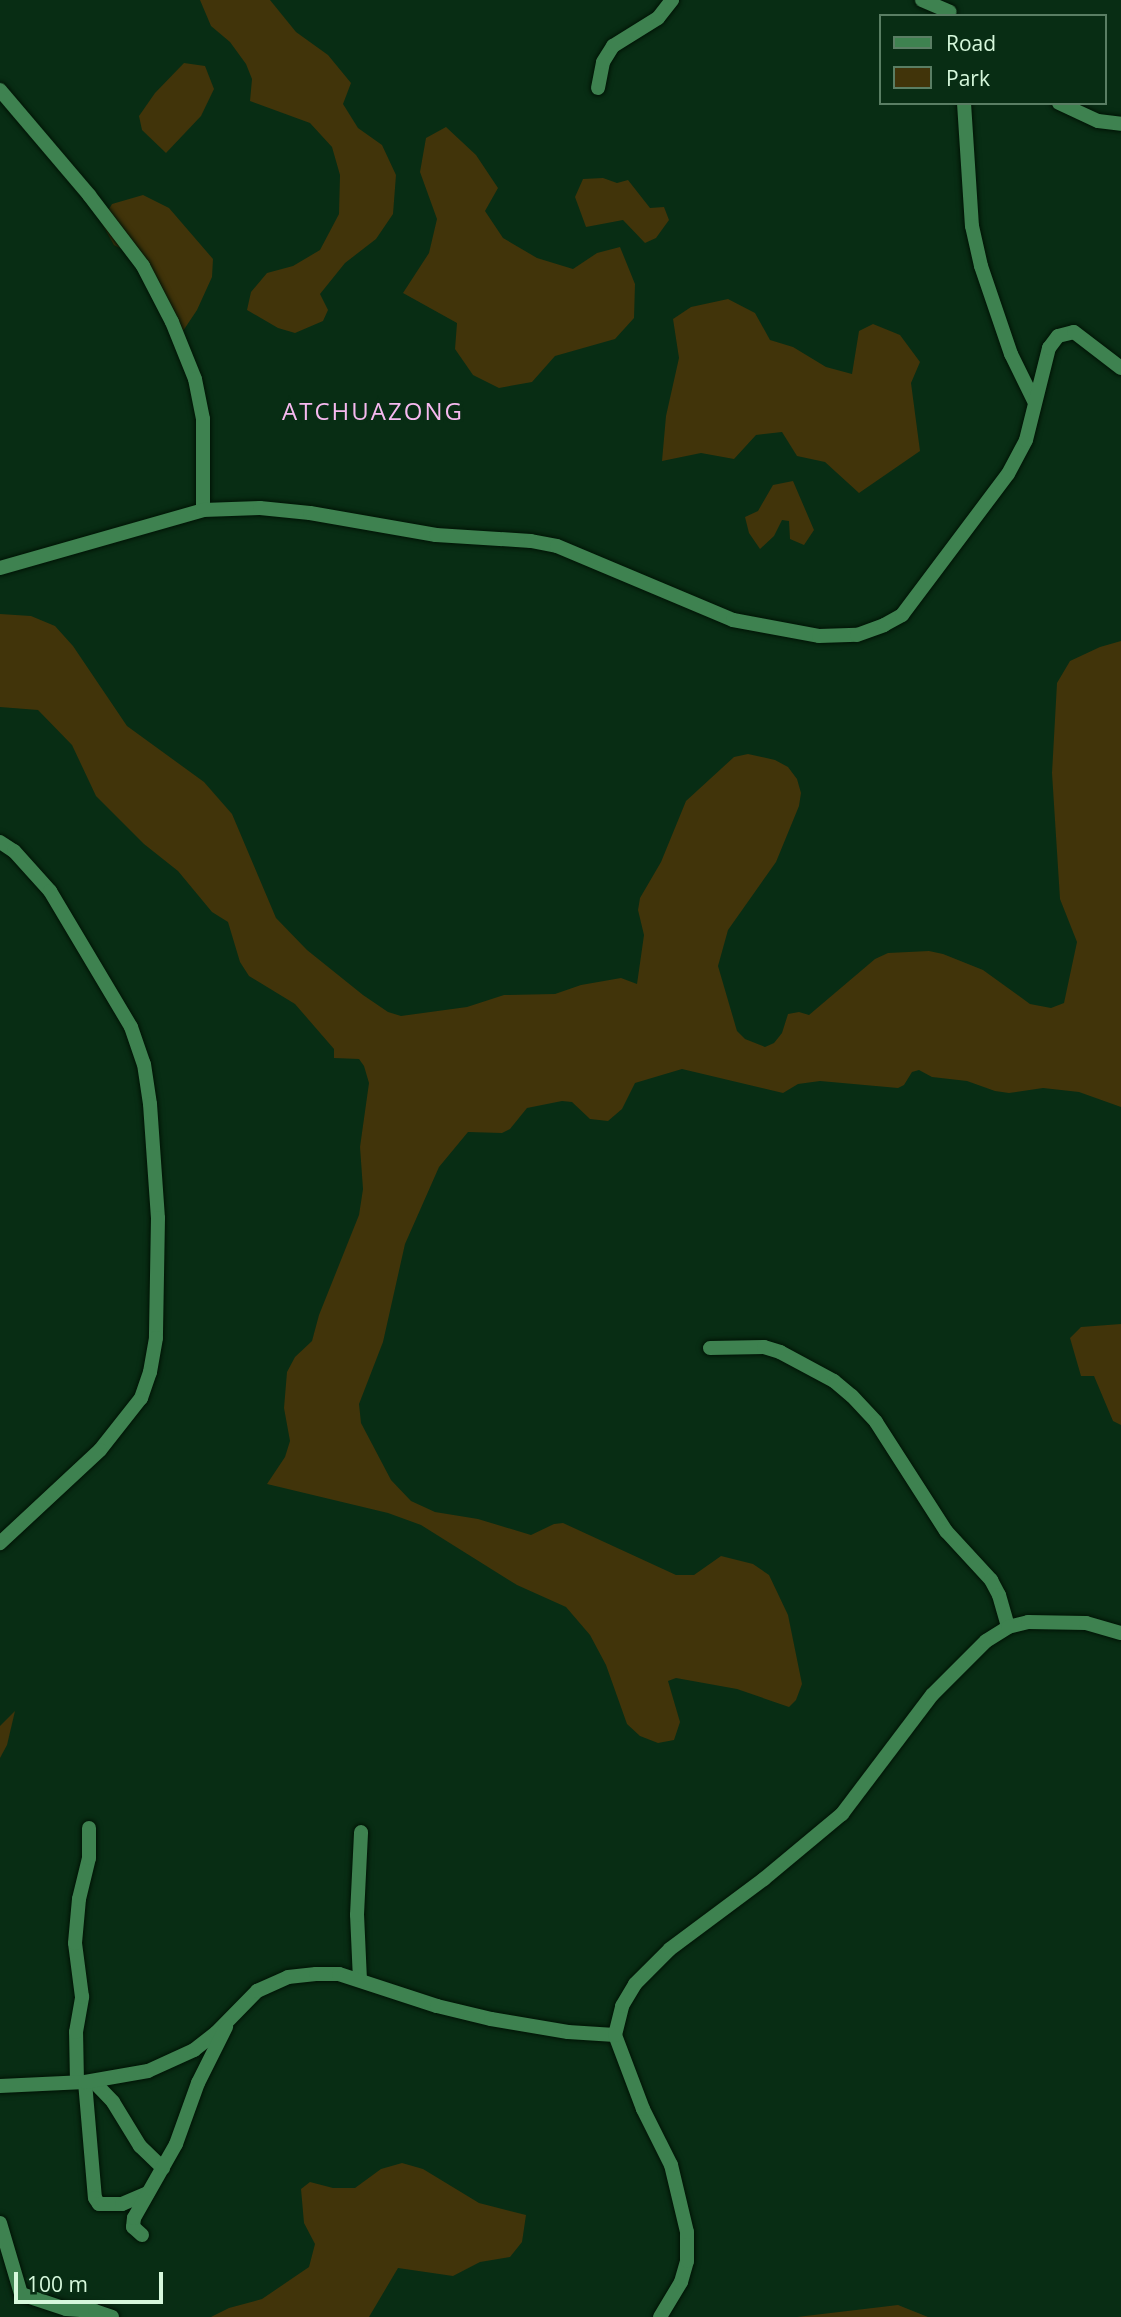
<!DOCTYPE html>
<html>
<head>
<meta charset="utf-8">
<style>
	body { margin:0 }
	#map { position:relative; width:1121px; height:2317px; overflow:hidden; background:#082d14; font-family:"Open Sans",sans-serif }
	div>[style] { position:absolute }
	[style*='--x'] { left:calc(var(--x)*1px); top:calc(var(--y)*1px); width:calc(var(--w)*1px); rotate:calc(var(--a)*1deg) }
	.green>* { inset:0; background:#41340a }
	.roads { filter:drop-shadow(0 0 2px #011305) drop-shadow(0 0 2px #011305) }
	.minor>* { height:14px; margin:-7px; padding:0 7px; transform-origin:7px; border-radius:7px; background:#3e8250 }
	span { translate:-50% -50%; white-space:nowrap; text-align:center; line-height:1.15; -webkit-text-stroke:6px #082d14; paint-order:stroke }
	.quarter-label { font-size:24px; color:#f6b9ef; letter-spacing:2px }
	.legend { position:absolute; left:879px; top:14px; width:228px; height:91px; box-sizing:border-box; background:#082d14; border:2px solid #5a7e64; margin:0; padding:9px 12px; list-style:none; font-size:21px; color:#d6f8dc }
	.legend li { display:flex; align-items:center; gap:14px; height:35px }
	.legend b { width:35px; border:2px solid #5a7e64 }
	.scale { position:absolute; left:14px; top:2272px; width:149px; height:32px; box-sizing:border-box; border:4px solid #d6f8dc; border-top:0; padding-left:9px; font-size:21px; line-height:24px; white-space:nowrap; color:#d6f8dc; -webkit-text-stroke:5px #082d14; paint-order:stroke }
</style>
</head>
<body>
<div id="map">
	<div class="green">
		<div style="clip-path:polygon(200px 0,270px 0,296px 32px,328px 55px,351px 83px,343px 104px,358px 128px,382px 145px,396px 175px,393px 214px,376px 239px,345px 263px,320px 294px,328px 310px,323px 321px,295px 333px,278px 328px,247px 310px,251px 292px,267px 273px,293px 266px,320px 250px,339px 214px,340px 175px,332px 147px,310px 123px,250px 101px,252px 79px,246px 64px,230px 42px,211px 26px)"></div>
		<div style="clip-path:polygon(184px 63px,205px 66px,214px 89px,201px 116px,166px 153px,142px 130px,139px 116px,155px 93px)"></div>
		<div style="clip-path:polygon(446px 127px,476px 155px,498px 188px,485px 211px,503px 238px,537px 258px,573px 269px,597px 253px,620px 247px,635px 284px,634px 318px,615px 339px,555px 356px,532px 382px,499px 388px,473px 375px,455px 349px,457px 323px,403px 293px,429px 253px,437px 219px,420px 172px,426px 138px)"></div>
		<div style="clip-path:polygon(603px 178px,617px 183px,628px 180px,650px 208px,664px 207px,669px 220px,656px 238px,645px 243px,623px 220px,586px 227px,575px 197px,583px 179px)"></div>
		<div style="clip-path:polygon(143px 195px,169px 208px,213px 259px,212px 277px,197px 310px,181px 334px,140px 259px,114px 245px,101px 222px,112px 204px)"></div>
		<div style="clip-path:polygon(728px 299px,755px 313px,770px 340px,793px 347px,826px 367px,852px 374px,859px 331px,873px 324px,900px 335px,920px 362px,911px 383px,920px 451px,859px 493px,825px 462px,797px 456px,782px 432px,756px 435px,734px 459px,701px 453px,662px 461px,666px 416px,679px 358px,673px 319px,691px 307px)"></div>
		<div style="clip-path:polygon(793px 481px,814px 530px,804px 545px,790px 539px,789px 521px,782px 520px,774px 536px,760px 549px,749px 533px,745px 517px,758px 511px,773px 485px)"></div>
		<div style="clip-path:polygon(0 614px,31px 616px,55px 626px,73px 646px,127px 726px,204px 782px,232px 814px,276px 918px,307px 950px,363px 995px,388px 1012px,401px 1016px,467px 1007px,504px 995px,555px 994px,581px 985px,621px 978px,637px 984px,644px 935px,638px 910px,640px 898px,661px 862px,686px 801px,734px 757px,748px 754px,775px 760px,788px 767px,797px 779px,801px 793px,799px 806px,776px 862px,728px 930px,718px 966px,737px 1031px,745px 1039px,765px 1047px,774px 1043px,782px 1033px,788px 1014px,799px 1012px,809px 1015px,875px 959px,888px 953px,929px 951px,943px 954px,983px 970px,1030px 1004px,1051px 1008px,1064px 1003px,1077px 942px,1060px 899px,1052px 773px,1057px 683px,1070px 661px,1100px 647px,1121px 641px,1121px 1107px,1079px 1092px,1043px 1088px,1009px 1093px,995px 1091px,967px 1081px,932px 1077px,919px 1070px,912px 1072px,904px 1085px,898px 1088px,820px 1081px,798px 1084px,783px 1093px,682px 1069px,635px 1083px,622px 1109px,608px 1121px,590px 1119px,572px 1102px,562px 1101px,527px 1108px,510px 1129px,502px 1133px,468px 1132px,439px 1167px,405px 1244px,383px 1342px,359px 1404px,361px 1423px,391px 1480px,411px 1501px,435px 1512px,478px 1519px,531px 1535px,554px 1524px,563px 1523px,676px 1575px,694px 1575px,721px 1556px,753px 1564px,769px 1575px,788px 1615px,802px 1684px,796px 1700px,789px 1707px,737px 1689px,676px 1678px,668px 1681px,680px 1722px,674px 1740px,658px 1743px,640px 1736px,627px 1724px,606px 1665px,590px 1635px,566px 1607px,517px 1585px,421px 1525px,388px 1513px,267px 1484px,285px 1457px,290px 1441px,284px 1408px,287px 1372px,295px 1357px,312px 1341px,319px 1315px,359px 1215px,363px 1189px,360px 1147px,369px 1083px,364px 1066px,359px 1059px,334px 1058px,334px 1049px,295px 1004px,249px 976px,240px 962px,228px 922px,212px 912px,178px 871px,144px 844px,96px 796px,72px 745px,38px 710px,0 707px)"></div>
		<div style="clip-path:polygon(1121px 1324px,1121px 1425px,1113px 1421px,1094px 1376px,1081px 1376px,1070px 1338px,1081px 1327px)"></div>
		<div style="clip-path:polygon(15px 1711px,7px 1745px,0 1758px,0 1726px)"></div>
		<div style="clip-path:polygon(402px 2163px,423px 2169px,479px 2203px,526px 2215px,522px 2242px,510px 2257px,480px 2262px,453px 2276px,398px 2268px,369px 2317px,211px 2317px,229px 2308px,262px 2299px,309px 2267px,315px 2244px,304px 2223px,301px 2189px,310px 2182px,333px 2188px,355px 2188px,381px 2169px)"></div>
		<div style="clip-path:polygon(898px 2305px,928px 2317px,796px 2317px,797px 2317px)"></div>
	</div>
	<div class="roads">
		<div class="minor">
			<div style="--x:922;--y:0;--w:30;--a:23"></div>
			<div style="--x:598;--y:88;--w:26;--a:-79"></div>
			<div style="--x:603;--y:62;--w:19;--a:-58"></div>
			<div style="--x:613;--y:46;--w:53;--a:-31.9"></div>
			<div style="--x:658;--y:18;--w:23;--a:-52"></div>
			<div style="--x:0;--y:90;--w:138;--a:49.7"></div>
			<div style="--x:89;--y:195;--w:89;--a:52.7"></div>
			<div style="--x:143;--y:266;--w:63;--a:62.6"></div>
			<div style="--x:172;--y:322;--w:61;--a:68"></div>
			<div style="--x:195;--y:379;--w:41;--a:78.7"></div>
			<div style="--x:203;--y:419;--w:91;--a:90"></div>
			<div style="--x:964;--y:103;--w:123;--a:86.3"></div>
			<div style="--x:972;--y:226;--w:41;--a:77.3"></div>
			<div style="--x:981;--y:266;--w:93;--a:71.2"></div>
			<div style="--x:1011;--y:354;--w:52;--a:63.9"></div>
			<div style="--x:1059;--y:103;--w:43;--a:24.8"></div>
			<div style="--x:1098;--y:121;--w:23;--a:7"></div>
			<div style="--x:0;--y:568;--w:211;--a:-15.9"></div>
			<div style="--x:203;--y:510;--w:57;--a:-2"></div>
			<div style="--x:260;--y:508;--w:50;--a:5.7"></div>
			<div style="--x:310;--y:513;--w:128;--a:9.9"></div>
			<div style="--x:436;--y:535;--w:95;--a:3.6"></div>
			<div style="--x:531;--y:541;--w:26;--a:11"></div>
			<div style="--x:557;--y:546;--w:191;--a:22.8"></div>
			<div style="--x:733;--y:620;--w:87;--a:10.5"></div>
			<div style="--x:819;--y:636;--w:38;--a:-2"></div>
			<div style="--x:857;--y:635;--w:29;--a:-20"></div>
			<div style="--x:884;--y:625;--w:21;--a:-29"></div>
			<div style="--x:902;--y:615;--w:176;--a:-53.1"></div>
			<div style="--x:1008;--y:474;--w:38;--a:-62"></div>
			<div style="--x:1026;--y:440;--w:95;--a:-76"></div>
			<div style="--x:1049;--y:348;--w:15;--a:-53"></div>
			<div style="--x:1058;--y:336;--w:16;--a:-14"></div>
			<div style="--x:1074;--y:332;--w:59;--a:37.5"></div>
			<div style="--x:0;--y:842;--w:17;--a:33"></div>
			<div style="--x:14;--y:851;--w:54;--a:48"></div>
			<div style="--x:50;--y:891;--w:158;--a:59.2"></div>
			<div style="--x:131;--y:1027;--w:39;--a:71"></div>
			<div style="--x:144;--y:1064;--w:40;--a:81.5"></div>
			<div style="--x:150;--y:1104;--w:114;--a:86"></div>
			<div style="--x:158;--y:1218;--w:120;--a:91"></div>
			<div style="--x:156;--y:1338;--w:35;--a:100"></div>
			<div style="--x:150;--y:1372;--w:28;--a:109"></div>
			<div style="--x:141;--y:1398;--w:66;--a:128.3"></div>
			<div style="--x:100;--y:1450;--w:137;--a:137.1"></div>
			<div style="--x:710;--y:1348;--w:54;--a:-1.1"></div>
			<div style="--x:764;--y:1347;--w:17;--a:17"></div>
			<div style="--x:780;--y:1352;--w:61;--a:28.2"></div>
			<div style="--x:834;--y:1381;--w:23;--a:40"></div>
			<div style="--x:852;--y:1396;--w:35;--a:47"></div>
			<div style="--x:876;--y:1422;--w:130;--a:57.3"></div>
			<div style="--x:946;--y:1531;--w:67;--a:47.4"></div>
			<div style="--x:991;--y:1580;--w:17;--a:62"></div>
			<div style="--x:999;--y:1595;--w:33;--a:74"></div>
			<div style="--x:360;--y:1980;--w:65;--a:-92.6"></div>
			<div style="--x:357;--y:1915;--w:83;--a:-87.2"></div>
			<div style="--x:93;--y:2081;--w:29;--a:46"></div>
			<div style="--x:113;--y:2102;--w:52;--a:58.5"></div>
			<div style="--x:140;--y:2146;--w:32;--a:44"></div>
			<div style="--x:77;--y:2082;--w:50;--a:-91.1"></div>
			<div style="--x:76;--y:2032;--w:36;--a:-80"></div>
			<div style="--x:82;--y:1997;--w:54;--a:-97.4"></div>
			<div style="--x:75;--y:1943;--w:44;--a:-84.8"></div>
			<div style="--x:79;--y:1899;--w:42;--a:-76.3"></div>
			<div style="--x:89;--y:1858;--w:30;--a:-90"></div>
			<div style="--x:85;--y:2082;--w:116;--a:85.1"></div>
			<div style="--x:95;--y:2198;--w:7;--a:56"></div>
			<div style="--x:99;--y:2204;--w:23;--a:0"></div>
			<div style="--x:122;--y:2204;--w:28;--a:-23"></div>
			<div style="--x:0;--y:2086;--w:85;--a:-2.7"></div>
			<div style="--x:85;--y:2082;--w:64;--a:-9.9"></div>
			<div style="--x:148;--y:2071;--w:51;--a:-24.5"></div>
			<div style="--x:194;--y:2050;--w:28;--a:-38"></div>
			<div style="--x:216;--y:2033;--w:59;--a:-45.7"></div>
			<div style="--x:257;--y:1991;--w:34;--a:-24"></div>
			<div style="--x:288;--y:1977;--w:28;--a:-6"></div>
			<div style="--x:316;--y:1974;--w:23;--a:0"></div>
			<div style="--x:339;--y:1974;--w:103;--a:18.1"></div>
			<div style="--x:437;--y:2006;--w:56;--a:13.5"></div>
			<div style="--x:491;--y:2019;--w:78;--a:9.6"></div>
			<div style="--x:568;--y:2032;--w:47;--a:3.7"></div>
			<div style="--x:0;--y:2223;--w:74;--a:73.5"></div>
			<div style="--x:21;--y:2294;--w:47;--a:18.4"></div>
			<div style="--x:66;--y:2309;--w:29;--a:4"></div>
			<div style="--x:95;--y:2311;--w:18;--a:19"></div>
			<div style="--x:142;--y:2235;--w:12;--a:-138"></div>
			<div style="--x:133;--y:2227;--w:9;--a:-84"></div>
			<div style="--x:134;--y:2218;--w:85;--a:-60.4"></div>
			<div style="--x:176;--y:2144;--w:65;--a:-70.2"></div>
			<div style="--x:198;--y:2083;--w:63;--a:-63.4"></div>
			<div style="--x:660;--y:2317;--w:41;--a:-59"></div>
			<div style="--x:681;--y:2282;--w:22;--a:-74"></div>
			<div style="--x:687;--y:2261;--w:29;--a:-90"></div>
			<div style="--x:687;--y:2232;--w:69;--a:-103.4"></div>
			<div style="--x:671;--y:2165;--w:63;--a:-116.6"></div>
			<div style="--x:643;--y:2109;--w:79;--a:-110.7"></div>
			<div style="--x:615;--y:2035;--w:30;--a:-76"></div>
			<div style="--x:622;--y:2006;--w:26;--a:-59"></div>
			<div style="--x:635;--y:1984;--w:49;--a:-45"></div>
			<div style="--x:670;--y:1949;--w:117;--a:-36.7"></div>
			<div style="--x:764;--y:1879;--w:102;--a:-39.8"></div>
			<div style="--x:842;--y:1814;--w:149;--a:-52.9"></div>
			<div style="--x:932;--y:1695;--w:76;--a:-45"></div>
			<div style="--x:986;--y:1641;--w:26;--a:-32"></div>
			<div style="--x:1008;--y:1627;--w:21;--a:-14"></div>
			<div style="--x:1028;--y:1622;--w:58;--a:1"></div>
			<div style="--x:1086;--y:1623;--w:36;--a:16"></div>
		</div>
	</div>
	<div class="quarter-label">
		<span style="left:373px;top:411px">ATCHUAZONG</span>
	</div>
	<ul class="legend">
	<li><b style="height:9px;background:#3e8250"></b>Road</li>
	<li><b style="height:19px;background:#41340a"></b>Park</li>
	</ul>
	<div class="scale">100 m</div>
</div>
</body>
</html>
